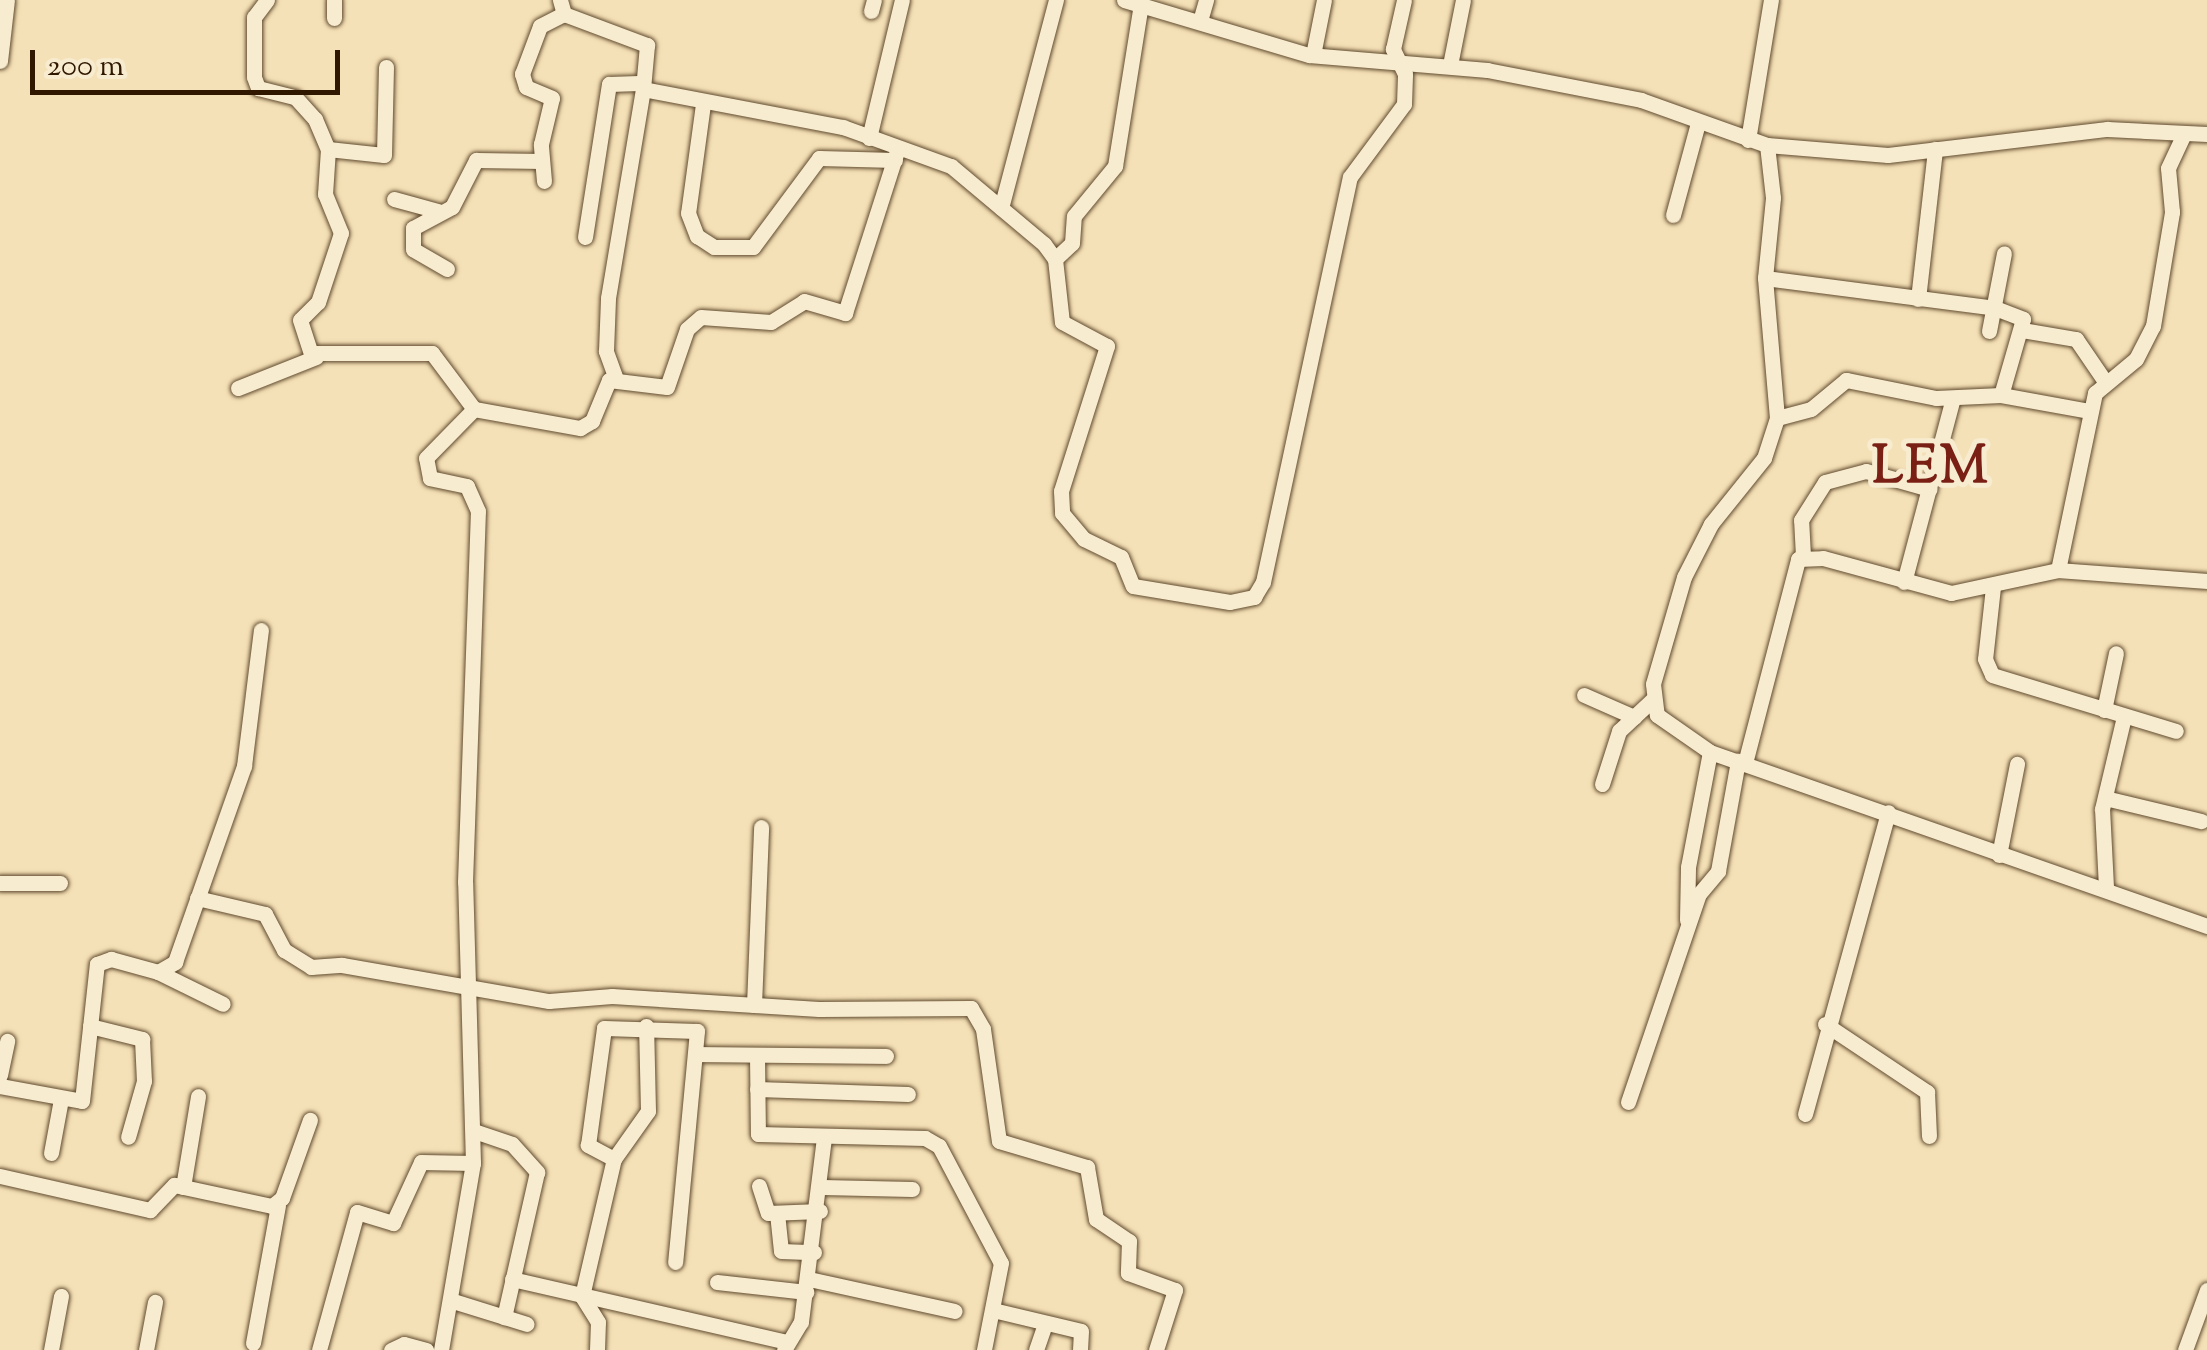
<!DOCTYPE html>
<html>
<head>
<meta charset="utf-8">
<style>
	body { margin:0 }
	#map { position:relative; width:2207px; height:1350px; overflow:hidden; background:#f5e1b7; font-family:"Sorts Mill Goudy",serif }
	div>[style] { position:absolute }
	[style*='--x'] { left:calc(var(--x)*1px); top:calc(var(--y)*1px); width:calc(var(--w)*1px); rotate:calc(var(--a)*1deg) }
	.roads { filter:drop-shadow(0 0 2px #604a2e) drop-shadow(0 0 2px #604a2e) }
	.minor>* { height:15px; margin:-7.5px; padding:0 7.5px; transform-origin:7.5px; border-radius:7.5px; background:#f8ecd0 }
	span { translate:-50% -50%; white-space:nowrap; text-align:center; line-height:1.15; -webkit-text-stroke:10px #f8ecd0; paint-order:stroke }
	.district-label { font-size:52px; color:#7a1f14; font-weight:700; letter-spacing:2.5px }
	.scale { position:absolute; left:30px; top:50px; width:310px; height:45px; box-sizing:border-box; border:5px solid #2f1700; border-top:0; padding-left:12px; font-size:30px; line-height:35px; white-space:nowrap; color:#2f1700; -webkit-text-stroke:8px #f8ecd0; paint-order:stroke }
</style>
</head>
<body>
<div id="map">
	<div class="roads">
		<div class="minor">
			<div style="--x:267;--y:0;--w:21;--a:127"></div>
			<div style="--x:254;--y:17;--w:60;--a:90"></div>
			<div style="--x:254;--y:77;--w:12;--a:70"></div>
			<div style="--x:258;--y:88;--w:38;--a:14"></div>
			<div style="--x:295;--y:97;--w:30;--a:48"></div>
			<div style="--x:315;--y:119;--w:33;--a:67"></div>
			<div style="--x:328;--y:149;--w:45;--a:93.8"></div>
			<div style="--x:325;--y:194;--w:42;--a:67.7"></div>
			<div style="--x:341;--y:233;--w:73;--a:108.4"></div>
			<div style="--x:318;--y:302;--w:25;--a:135"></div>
			<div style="--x:300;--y:320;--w:35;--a:72"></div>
			<div style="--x:311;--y:353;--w:121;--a:0"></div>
			<div style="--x:432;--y:353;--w:70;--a:53.1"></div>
			<div style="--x:560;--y:0;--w:15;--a:74"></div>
			<div style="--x:564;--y:14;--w:89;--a:20.5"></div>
			<div style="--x:647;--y:45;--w:44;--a:95.2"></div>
			<div style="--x:643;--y:89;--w:204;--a:10.8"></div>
			<div style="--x:843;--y:127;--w:115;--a:19.9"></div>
			<div style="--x:951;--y:166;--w:121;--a:40"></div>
			<div style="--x:1044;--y:244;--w:19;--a:54"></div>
			<div style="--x:1055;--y:259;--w:63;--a:83.7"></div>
			<div style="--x:1062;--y:322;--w:51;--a:28.1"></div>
			<div style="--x:1107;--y:346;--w:152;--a:107.6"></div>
			<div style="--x:1061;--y:491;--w:22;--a:87"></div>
			<div style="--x:1062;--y:513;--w:34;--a:50"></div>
			<div style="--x:1084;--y:539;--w:41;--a:25.9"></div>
			<div style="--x:1121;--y:557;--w:31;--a:68"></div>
			<div style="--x:1133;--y:586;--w:98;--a:9.4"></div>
			<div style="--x:1230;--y:602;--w:25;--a:-12"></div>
			<div style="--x:1254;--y:597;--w:17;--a:-59"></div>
			<div style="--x:1263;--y:582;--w:414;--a:-77.9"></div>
			<div style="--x:1350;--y:177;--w:91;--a:-53.5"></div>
			<div style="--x:1404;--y:104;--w:30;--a:-88"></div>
			<div style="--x:1405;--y:74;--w:28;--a:-116"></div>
			<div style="--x:1393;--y:49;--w:50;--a:-77.3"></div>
			<div style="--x:1124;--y:0;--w:193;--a:16.6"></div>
			<div style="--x:1309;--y:55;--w:179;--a:4.8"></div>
			<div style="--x:1487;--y:70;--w:157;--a:11"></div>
			<div style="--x:1641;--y:100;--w:134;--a:19.7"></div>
			<div style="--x:1767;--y:145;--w:121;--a:4.7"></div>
			<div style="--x:1888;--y:155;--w:221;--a:-6.8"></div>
			<div style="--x:2107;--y:129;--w:100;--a:2.9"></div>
			<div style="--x:871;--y:11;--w:11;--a:-75"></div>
			<div style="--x:334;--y:18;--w:18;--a:-90"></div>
			<div style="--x:1200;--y:21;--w:22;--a:-74"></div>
			<div style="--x:1313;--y:55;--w:56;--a:-78.7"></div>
			<div style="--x:0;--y:61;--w:61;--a:-83.5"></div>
			<div style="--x:1450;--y:65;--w:66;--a:-78.7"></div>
			<div style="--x:703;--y:104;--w:110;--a:97.8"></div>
			<div style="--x:688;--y:213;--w:25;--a:69"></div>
			<div style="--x:697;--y:236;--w:20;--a:33"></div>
			<div style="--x:714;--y:247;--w:39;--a:0"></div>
			<div style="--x:753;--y:247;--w:111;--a:-53.4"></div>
			<div style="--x:819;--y:158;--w:76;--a:1.5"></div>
			<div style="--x:869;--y:138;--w:142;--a:-76.6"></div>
			<div style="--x:1748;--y:140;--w:142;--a:-80.7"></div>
			<div style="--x:1767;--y:145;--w:53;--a:83.5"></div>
			<div style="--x:1773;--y:198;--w:80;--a:95.7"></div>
			<div style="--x:1765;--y:278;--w:141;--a:85.1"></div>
			<div style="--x:1777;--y:418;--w:42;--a:108"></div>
			<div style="--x:1764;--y:458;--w:85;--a:128.8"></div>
			<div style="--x:1711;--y:524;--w:59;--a:117"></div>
			<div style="--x:1684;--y:577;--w:111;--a:106.2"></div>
			<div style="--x:1653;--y:684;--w:31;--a:83"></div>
			<div style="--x:1657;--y:715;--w:65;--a:34.9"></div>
			<div style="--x:1710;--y:752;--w:527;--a:19.3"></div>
			<div style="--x:328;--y:149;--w:56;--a:6.1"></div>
			<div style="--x:384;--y:155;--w:88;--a:-88.7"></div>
			<div style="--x:544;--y:181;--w:37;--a:-95"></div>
			<div style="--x:541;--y:144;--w:47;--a:-76.6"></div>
			<div style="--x:552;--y:98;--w:28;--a:-157"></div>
			<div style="--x:526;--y:87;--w:14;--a:-107"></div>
			<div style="--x:522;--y:74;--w:51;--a:-69.4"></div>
			<div style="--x:540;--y:26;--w:27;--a:-27"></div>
			<div style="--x:394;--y:199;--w:46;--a:15.3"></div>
			<div style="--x:1001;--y:208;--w:215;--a:-75.2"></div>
			<div style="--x:1673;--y:215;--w:95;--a:-74.8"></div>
			<div style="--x:585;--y:237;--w:155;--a:-81.1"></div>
			<div style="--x:609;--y:84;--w:30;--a:-2"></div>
			<div style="--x:1055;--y:259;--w:23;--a:-43"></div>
			<div style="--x:1072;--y:243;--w:27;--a:-86"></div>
			<div style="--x:1074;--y:216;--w:65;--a:-50.6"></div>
			<div style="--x:1115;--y:166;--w:164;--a:-80.9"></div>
			<div style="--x:447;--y:269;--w:39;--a:-150"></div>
			<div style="--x:413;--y:249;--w:21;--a:-90"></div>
			<div style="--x:413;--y:228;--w:44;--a:-28.3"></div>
			<div style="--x:452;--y:207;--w:53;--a:-62.9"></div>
			<div style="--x:476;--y:160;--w:66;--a:0.9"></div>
			<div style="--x:1765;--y:278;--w:232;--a:7.4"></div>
			<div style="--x:1995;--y:308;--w:30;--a:21"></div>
			<div style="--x:2023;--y:319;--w:79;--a:106.1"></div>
			<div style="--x:2001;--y:395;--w:65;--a:177.4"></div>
			<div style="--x:1936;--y:398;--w:92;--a:-168.7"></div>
			<div style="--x:1846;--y:380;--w:45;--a:140.4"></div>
			<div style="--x:1811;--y:409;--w:35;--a:165"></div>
			<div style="--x:1918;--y:299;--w:151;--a:-83.5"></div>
			<div style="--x:2022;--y:330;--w:55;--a:9.5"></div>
			<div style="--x:2076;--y:339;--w:50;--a:55.7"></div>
			<div style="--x:1989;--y:331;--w:79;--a:-79.1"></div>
			<div style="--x:616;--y:379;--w:30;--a:-110"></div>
			<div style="--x:606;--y:351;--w:53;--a:-87.8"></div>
			<div style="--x:608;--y:298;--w:212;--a:-80.5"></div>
			<div style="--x:238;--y:388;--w:84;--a:-21.7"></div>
			<div style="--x:2001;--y:395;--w:89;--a:10.3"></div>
			<div style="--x:1803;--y:556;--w:36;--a:-93"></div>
			<div style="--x:1801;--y:520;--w:45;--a:-57.7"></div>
			<div style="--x:1825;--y:482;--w:42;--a:-15"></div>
			<div style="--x:1866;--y:471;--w:66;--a:15.9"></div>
			<div style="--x:2058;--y:570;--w:149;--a:4.2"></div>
			<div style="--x:1904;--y:582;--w:190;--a:-75.1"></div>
			<div style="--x:1993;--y:587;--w:72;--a:96.3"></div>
			<div style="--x:1985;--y:659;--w:17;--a:66"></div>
			<div style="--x:1992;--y:675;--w:192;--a:16.9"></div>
			<div style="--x:1584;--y:695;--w:55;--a:23.7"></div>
			<div style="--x:2104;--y:710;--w:58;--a:-78.1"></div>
			<div style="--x:1745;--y:763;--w:211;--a:-75.4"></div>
			<div style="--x:1798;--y:559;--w:25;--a:-2"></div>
			<div style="--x:1823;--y:558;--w:133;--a:15.3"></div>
			<div style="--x:1951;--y:593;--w:109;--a:-12.1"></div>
			<div style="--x:2058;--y:570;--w:181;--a:-78.2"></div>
			<div style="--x:2095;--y:393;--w:53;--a:-39.7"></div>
			<div style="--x:2136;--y:359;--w:37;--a:-63"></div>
			<div style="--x:2153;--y:326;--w:116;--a:-80.5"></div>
			<div style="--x:2172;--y:212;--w:44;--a:-95.2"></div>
			<div style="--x:2168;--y:168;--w:38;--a:-65"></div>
			<div style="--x:1602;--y:784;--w:56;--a:-72.2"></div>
			<div style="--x:1619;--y:731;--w:45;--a:-43.2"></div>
			<div style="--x:2105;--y:798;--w:99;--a:13.5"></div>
			<div style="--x:1999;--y:855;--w:93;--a:-78.8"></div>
			<div style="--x:0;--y:883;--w:60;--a:0"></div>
			<div style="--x:2106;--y:887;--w:78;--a:-92.9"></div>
			<div style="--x:2102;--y:809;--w:95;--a:-76.6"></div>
			<div style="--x:197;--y:898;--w:70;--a:13.2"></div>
			<div style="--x:265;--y:914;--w:41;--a:62.2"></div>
			<div style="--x:284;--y:950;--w:32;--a:32"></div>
			<div style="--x:311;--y:967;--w:31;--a:-4"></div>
			<div style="--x:342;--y:965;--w:210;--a:9.9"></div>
			<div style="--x:549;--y:1001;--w:63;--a:-4.5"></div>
			<div style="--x:612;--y:996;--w:207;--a:3.6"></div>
			<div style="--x:819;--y:1009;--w:152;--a:-0.4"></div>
			<div style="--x:971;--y:1008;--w:24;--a:60"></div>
			<div style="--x:983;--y:1029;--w:113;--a:81.9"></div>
			<div style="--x:999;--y:1141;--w:92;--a:16.5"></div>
			<div style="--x:1087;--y:1167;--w:53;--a:80.2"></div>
			<div style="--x:1096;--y:1219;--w:40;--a:34"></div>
			<div style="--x:1129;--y:1241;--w:32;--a:92"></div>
			<div style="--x:1128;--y:1273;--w:50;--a:19.9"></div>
			<div style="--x:1175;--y:1290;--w:63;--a:107.6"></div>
			<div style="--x:1687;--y:920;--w:53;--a:-88.9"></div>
			<div style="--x:1688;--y:867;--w:117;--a:-79.2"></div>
			<div style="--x:158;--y:972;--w:72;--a:26.2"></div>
			<div style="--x:754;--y:1005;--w:178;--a:-87.7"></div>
			<div style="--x:1825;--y:1024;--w:123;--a:33.7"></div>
			<div style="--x:1927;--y:1092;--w:44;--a:87.4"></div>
			<div style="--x:90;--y:1026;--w:54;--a:14"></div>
			<div style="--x:142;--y:1039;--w:42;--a:87.3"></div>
			<div style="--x:144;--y:1081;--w:58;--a:105.9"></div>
			<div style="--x:699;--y:1054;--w:187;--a:0.6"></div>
			<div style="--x:757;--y:1056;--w:78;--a:89.3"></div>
			<div style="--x:758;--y:1134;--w:167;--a:1.4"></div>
			<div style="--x:925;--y:1138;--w:16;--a:30"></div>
			<div style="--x:939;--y:1146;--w:132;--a:62.1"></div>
			<div style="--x:1001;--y:1263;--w:89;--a:101.1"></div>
			<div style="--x:0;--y:1075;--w:35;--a:-78"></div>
			<div style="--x:0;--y:1086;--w:83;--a:10.4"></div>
			<div style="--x:82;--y:1101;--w:138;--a:-83.8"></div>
			<div style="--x:97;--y:964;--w:15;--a:-20"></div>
			<div style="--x:111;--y:959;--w:49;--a:15.5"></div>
			<div style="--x:158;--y:972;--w:20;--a:-30"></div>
			<div style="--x:175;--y:962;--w:208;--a:-70.6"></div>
			<div style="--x:244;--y:766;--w:137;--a:-82.9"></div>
			<div style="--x:757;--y:1089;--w:151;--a:1.9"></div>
			<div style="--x:1628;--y:1102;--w:220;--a:-71.2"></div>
			<div style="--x:1699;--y:894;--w:30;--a:-50"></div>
			<div style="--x:1718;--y:871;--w:112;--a:-79.7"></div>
			<div style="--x:1805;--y:1114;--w:313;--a:-74.6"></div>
			<div style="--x:474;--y:1131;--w:40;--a:18.9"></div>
			<div style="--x:512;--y:1144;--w:38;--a:48"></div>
			<div style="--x:537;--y:1172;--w:149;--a:102.8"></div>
			<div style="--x:51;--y:1153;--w:55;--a:-79.5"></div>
			<div style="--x:614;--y:1159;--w:30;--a:-152"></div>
			<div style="--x:588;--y:1145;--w:118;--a:-82.2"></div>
			<div style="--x:604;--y:1028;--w:93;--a:1.8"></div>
			<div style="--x:697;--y:1031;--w:232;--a:95.4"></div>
			<div style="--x:0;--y:1176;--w:154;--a:12.8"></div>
			<div style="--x:150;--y:1210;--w:35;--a:-46"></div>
			<div style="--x:174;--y:1185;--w:100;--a:12.1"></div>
			<div style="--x:272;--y:1206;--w:13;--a:-39"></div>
			<div style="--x:282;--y:1198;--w:83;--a:-70.3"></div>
			<div style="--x:759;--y:1186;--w:28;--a:72"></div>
			<div style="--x:768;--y:1213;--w:52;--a:-2.2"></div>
			<div style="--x:183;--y:1187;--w:92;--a:-80.6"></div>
			<div style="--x:822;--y:1187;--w:90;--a:1.3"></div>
			<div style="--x:777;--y:1213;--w:38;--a:84"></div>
			<div style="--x:781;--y:1251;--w:33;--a:2"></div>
			<div style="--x:512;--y:1279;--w:281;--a:12.9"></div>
			<div style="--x:809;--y:1279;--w:149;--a:12.4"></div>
			<div style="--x:717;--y:1282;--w:90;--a:6.4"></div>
			<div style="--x:453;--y:1301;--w:77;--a:17.3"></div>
			<div style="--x:993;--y:1310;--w:90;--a:13.4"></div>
			<div style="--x:1081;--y:1331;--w:19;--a:93"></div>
			<div style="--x:253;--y:1343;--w:140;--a:-79.7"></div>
			<div style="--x:51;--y:1350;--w:55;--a:-79.5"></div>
			<div style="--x:146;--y:1350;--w:49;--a:-79.4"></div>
			<div style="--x:319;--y:1350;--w:143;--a:-74.6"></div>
			<div style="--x:357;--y:1212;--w:38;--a:17"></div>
			<div style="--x:393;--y:1223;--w:67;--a:-65.3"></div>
			<div style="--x:421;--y:1162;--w:52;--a:1.1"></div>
			<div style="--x:391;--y:1350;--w:14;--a:-25"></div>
			<div style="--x:404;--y:1344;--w:23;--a:15"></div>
			<div style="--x:441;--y:1350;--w:190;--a:-80.3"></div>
			<div style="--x:473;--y:1163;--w:281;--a:-91.6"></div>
			<div style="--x:465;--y:882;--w:371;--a:-88"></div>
			<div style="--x:478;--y:511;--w:27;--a:-114"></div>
			<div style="--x:467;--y:486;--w:38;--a:-168"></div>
			<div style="--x:430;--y:478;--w:20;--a:-101"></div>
			<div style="--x:426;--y:458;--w:69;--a:-45.6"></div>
			<div style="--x:474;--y:409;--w:108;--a:10.2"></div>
			<div style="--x:580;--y:428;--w:14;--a:-30"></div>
			<div style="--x:592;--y:421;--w:44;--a:-67.5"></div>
			<div style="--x:609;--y:380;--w:58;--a:6.9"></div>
			<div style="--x:667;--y:387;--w:61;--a:-71"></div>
			<div style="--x:687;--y:329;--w:18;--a:-41"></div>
			<div style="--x:701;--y:317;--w:70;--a:4.1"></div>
			<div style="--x:771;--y:322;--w:39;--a:-32"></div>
			<div style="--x:804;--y:301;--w:43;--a:16.3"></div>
			<div style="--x:845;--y:313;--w:170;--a:-72.2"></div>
			<div style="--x:597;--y:1350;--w:28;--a:-88"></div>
			<div style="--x:598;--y:1322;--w:31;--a:-122"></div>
			<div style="--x:582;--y:1296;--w:141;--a:-76.9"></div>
			<div style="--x:614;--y:1159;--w:59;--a:-54.7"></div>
			<div style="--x:648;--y:1111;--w:85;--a:-91.3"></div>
			<div style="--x:784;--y:1350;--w:33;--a:-59"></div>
			<div style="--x:801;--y:1322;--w:185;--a:-82.9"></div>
			<div style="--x:1036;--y:1350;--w:28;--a:-71"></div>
			<div style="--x:2185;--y:1350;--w:64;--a:-69.9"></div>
		</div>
	</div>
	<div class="district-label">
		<span style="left:1931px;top:470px">LEM</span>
	</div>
	<div class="scale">200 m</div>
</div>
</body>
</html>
